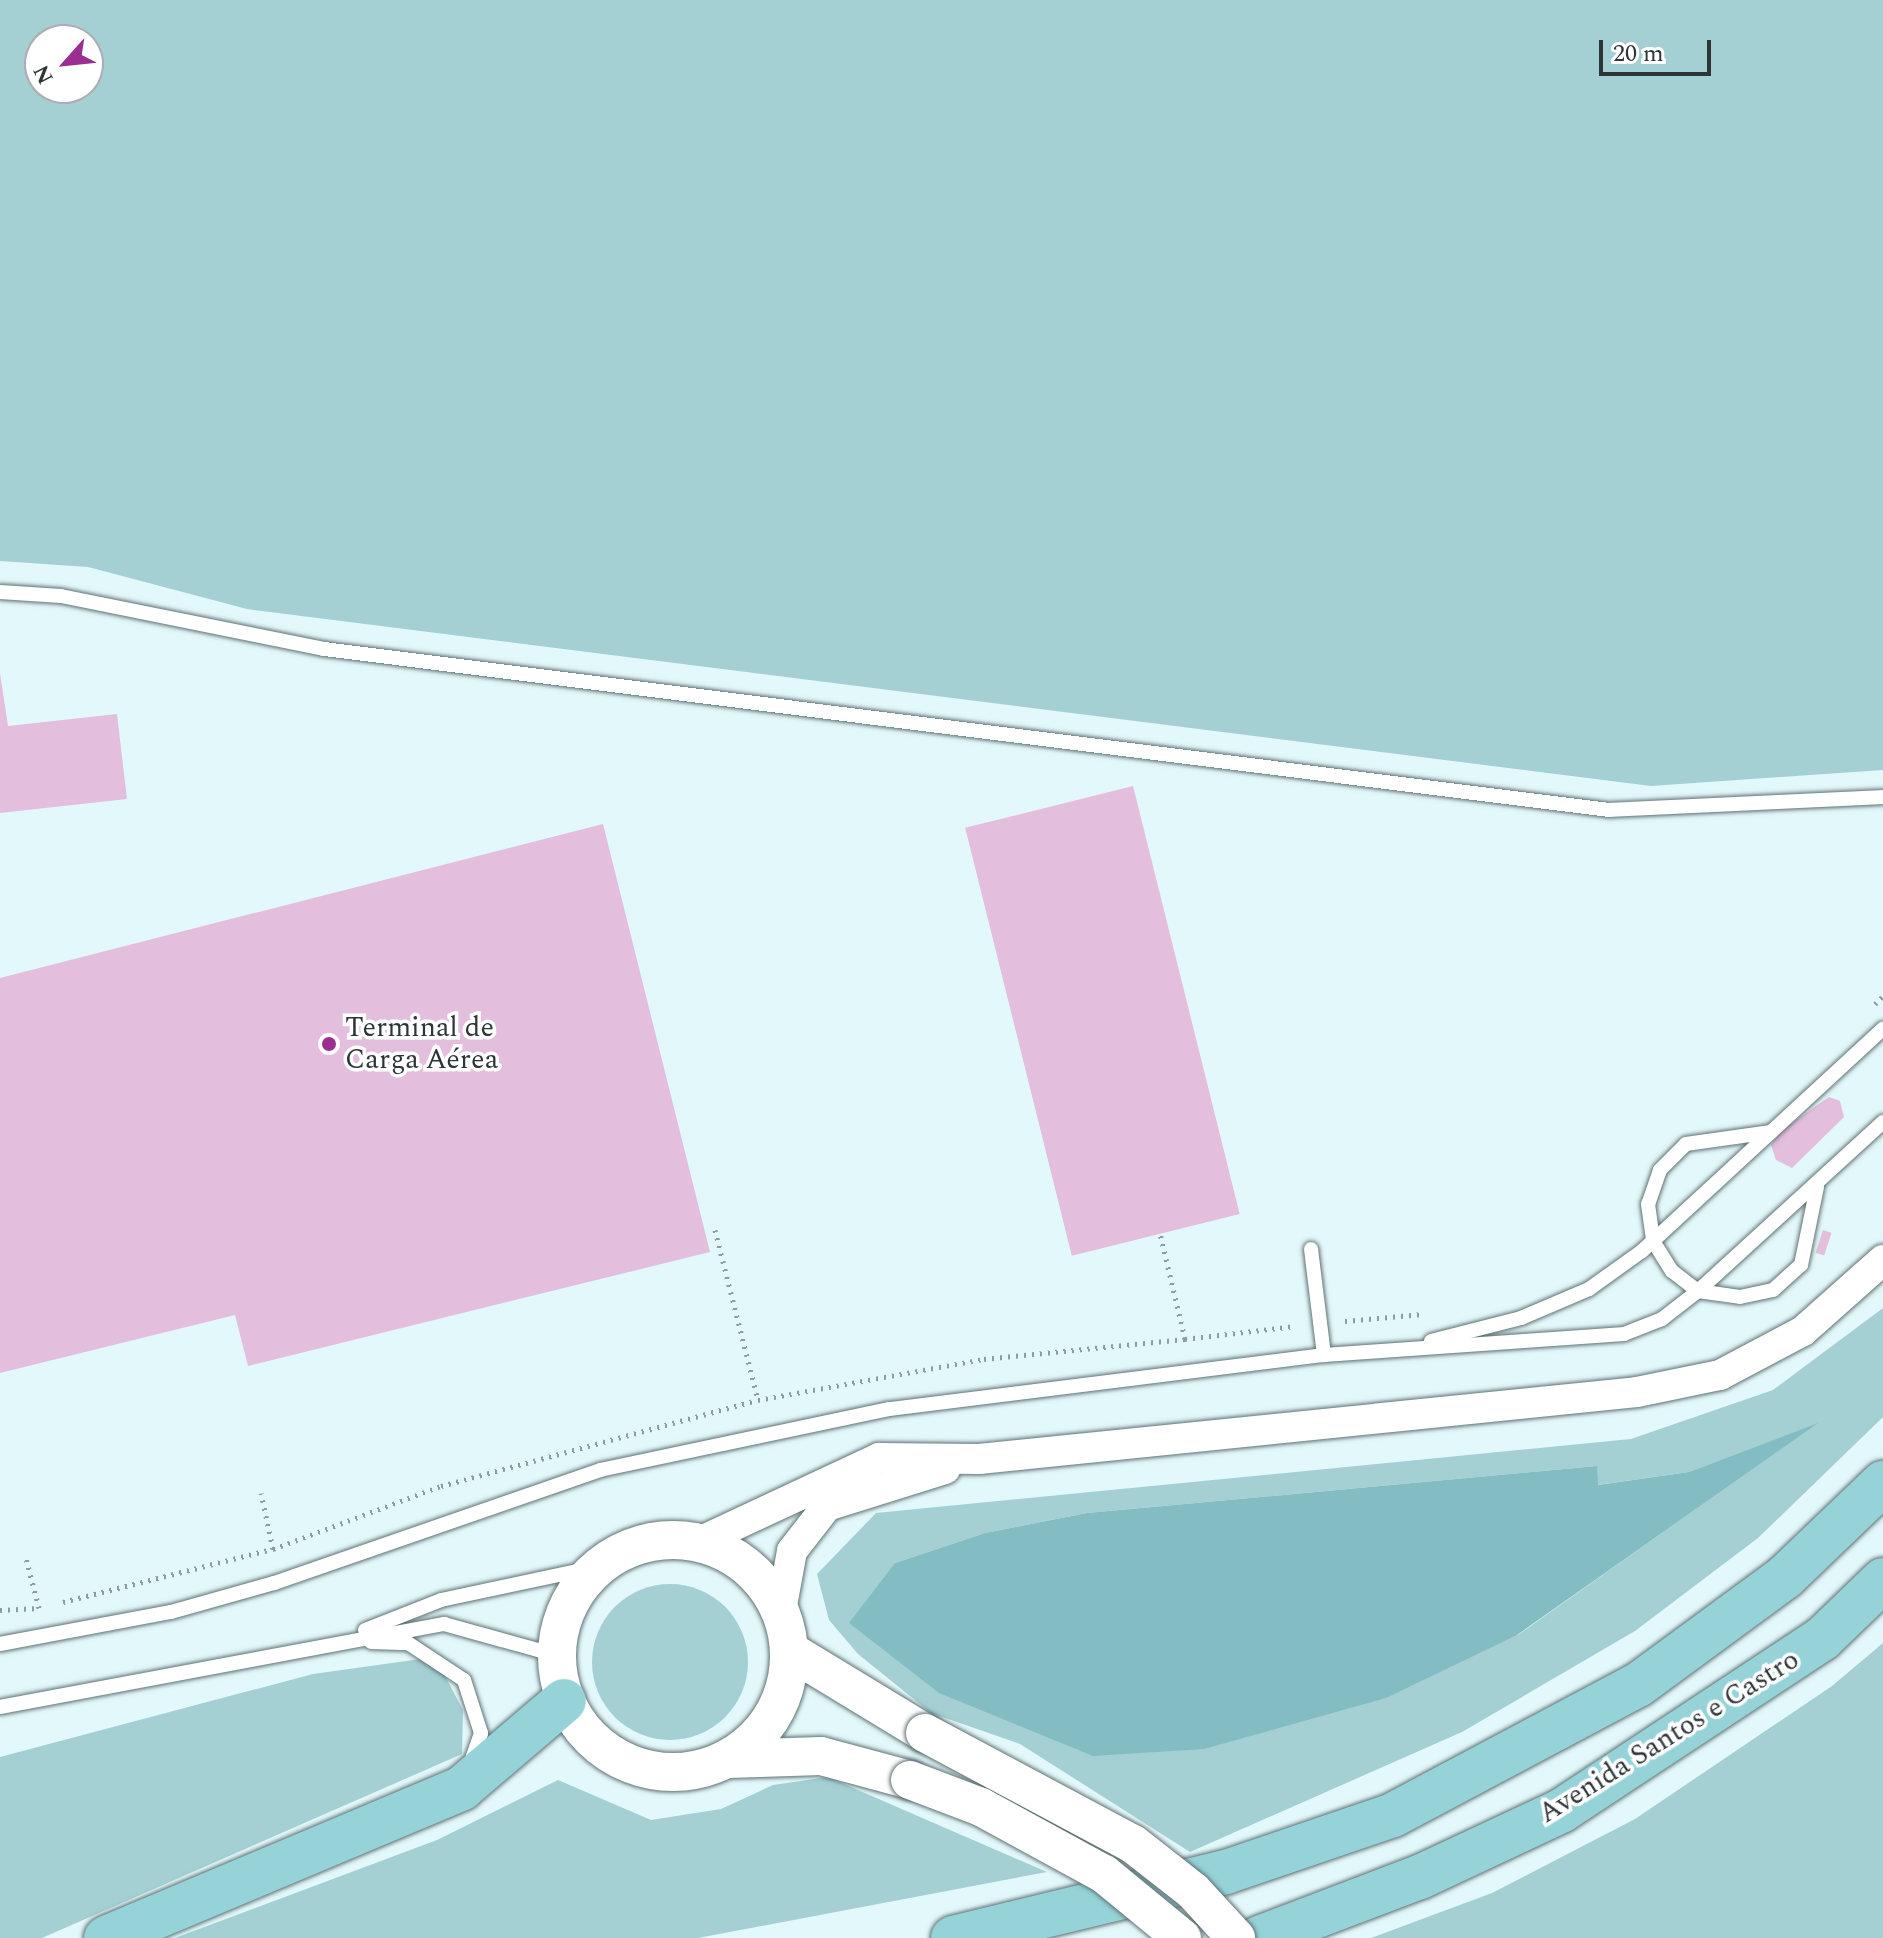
<!DOCTYPE html>
<html>
<head>
<meta charset="utf-8">
<style>
	body { margin:0 }
	#map { position:relative; width:1883px; height:1938px; overflow:hidden; background:#e3f8fa; font-family:Spectral,serif }
	div>[style] { position:absolute }
	[style*='--x'] { left:calc(var(--x)*1px); top:calc(var(--y)*1px); width:calc(var(--w)*1px); rotate:calc(var(--a)*1deg) }
	.green>* { inset:0; background:#a4d0d4 }
	.round { border-radius:50% }
	.forest>* { inset:0; background:#83bcc2 }
	.building>* { inset:0; background:#e3bedd; transform-origin:0 0 }
	.path>* { height:5px; margin-top:-2.5px; transform-origin:0; background:repeating-linear-gradient(90deg,#8e9c9e 0 2px,transparent 0 8px) }
	.roads { filter:drop-shadow(0 0 2px #5f7173) drop-shadow(0 0 2px #5f7173) }
	.service>* { height:14px; margin:-7px; padding:0 7px; transform-origin:7px; border-radius:7px; background:#fff }
	.minor>* { height:30px; margin:-15px; padding:0 15px; transform-origin:15px; border-radius:15px; background:#fff }
	.tertiary>* { height:38px; margin:-19px; padding:0 19px; transform-origin:19px; border-radius:19px; background:#fff }
	.tertiary>.ring { margin:-19px; padding:0; box-sizing:content-box; background:none; border:38px solid #fff; border-radius:50% }
	.primary>* { height:44px; margin:-22px; padding:0 22px; transform-origin:22px; border-radius:22px; background:#95d3d9 }
	.bridges { filter:drop-shadow(0 0 2px #5f7173) drop-shadow(0 0 2px #5f7173) }
	.tertiary-bridge>* { height:38px; margin:-19px; padding:0 19px; transform-origin:19px; border-radius:19px; background:#fff }
	.dots>* { width:22px; height:22px; translate:-50% -50%; box-sizing:border-box; border:4px solid #fff; border-radius:50% }
	span { translate:-50% -50%; white-space:nowrap; text-align:center; line-height:1.15; -webkit-text-stroke:7px #fff; paint-order:stroke }
	.poi-label { font-size:28px; color:#2d3536 }
	.left { translate:0 -50%; text-align:left }
	.street-label { font-size:28px; color:#2d3536 }
	.north { position:absolute; left:24px; top:24px; width:80px; height:80px; box-sizing:border-box; background:#fff; border:2px solid #abaeaf; border-radius:50%; rotate:243deg; font-size:22px; font-weight:700; line-height:32px; text-align:center; color:#2d3536 }
	.north::after { content:''; display:block; margin:auto; width:28px; height:36px; background:#9a2f91; clip-path:polygon(50% 0,100% 100%,50% 72%,0 100%) }
	.scale { position:absolute; left:1599px; top:40px; width:112px; height:36px; box-sizing:border-box; border:4px solid #2d3536; border-top:0; padding-left:10px; font-size:24px; line-height:28px; white-space:nowrap; color:#2d3536; -webkit-text-stroke:6px #fff; paint-order:stroke }
</style>
</head>
<body>
<div id="map">
	<div class="green">
		<div style="clip-path:polygon(evenodd,0 0,1883px 0,1883px 770px,1651px 786px,247px 609px,88px 567px,0 561px,0 0,40px 40px,88px 40px,88px 88px,40px 88px,40px 40px)"></div>
		<div style="clip-path:polygon(evenodd,1883px 1308px,1883px 1417px,1758px 1538px,1635px 1631px,1462px 1732px,1190px 1852px,1020px 1744px,931px 1713px,858px 1654px,829px 1620px,817px 1574px,876px 1513px,1631px 1439px,1773px 1390px,1883px 1308px,1814px 1425px,1518px 1635px,895px 1563px,985px 1533px,1087px 1513px,1597px 1466px,1597px 1485px,1689px 1472px,1814px 1425px)"></div>
		<div class="round" style="left:592px;top:1584px;width:156px;height:156px"></div>
		<div style="clip-path:polygon(1883px 1643px,1883px 1938px,1371px 1938px,1492px 1893px,1635px 1819px,1832px 1686px)"></div>
		<div style="clip-path:polygon(435px 1657px,463px 1710px,462px 1754px,42px 1938px,0 1938px,0 1757px,313px 1674px)"></div>
		<div style="clip-path:polygon(828px 1777px,1047px 1872px,698px 1938px,175px 1938px,437px 1840px,558px 1780px,651px 1820px,721px 1809px,773px 1785px)"></div>
	</div>
	<div class="forest">
		<div style="clip-path:polygon(1818px 1423px,1517px 1635px,1386px 1698px,1204px 1749px,1093px 1756px,939px 1693px,849px 1623px,895px 1563px,985px 1533px,1087px 1513px,1597px 1466px,1598px 1485px,1689px 1472px)"></div>
	</div>
	<div class="building">
		<div style="clip-path:polygon(0 673px,8px 726px,117px 714px,127px 799px,0 813px)"></div>
		<div style="left:1133px;top:786px;width:441px;height:173px;rotate:76deg"></div>
		<div style="clip-path:polygon(603px 824px,710px 1252px,248px 1366px,235px 1315px,0 1373px,0 978px)"></div>
		<div style="clip-path:polygon(1829px 1097px,1840px 1101px,1844px 1117px,1792px 1168px,1776px 1160px,1771px 1145px,1782px 1130px)"></div>
		<div style="left:1823px;top:1230px;width:9px;height:24px;rotate:18deg"></div>
	</div>
	<div class="path">
		<div style="--x:1875;--y:1004;--w:11;--a:-45"></div>
		<div style="--x:715;--y:1230;--w:175;--a:75.8"></div>
		<div style="--x:1345;--y:1321;--w:78;--a:-5.1"></div>
		<div style="--x:1185;--y:1339;--w:111;--a:-6.7"></div>
		<div style="--x:273;--y:1549;--w:179;--a:-20.6"></div>
		<div style="--x:441;--y:1486;--w:328;--a:-15.2"></div>
		<div style="--x:758;--y:1400;--w:230;--a:-10.3"></div>
		<div style="--x:984;--y:1359;--w:202;--a:-5.7"></div>
		<div style="--x:1185;--y:1339;--w:109;--a:-103.3"></div>
		<div style="--x:63;--y:1602;--w:217;--a:-14.2"></div>
		<div style="--x:273;--y:1549;--w:57;--a:-102.1"></div>
		<div style="--x:0;--y:1610;--w:39;--a:-3"></div>
		<div style="--x:39;--y:1608;--w:52;--a:-104.6"></div>
	</div>
	<div class="roads">
		<div class="service">
			<div style="--x:0;--y:592;--w:61;--a:3.8"></div>
			<div style="--x:61;--y:596;--w:268;--a:11.4"></div>
			<div style="--x:324;--y:649;--w:1295;--a:7.14"></div>
			<div style="--x:1609;--y:810;--w:274;--a:-2.7"></div>
			<div style="--x:1771;--y:1132;--w:86;--a:172"></div>
			<div style="--x:1686;--y:1144;--w:37;--a:135"></div>
			<div style="--x:1660;--y:1170;--w:36;--a:109"></div>
			<div style="--x:1648;--y:1204;--w:37;--a:82"></div>
			<div style="--x:1653;--y:1241;--w:36;--a:58"></div>
			<div style="--x:1672;--y:1271;--w:33;--a:38"></div>
			<div style="--x:1698;--y:1291;--w:42;--a:8.1"></div>
			<div style="--x:1740;--y:1297;--w:34;--a:-12"></div>
			<div style="--x:1773;--y:1290;--w:38;--a:-42"></div>
			<div style="--x:1801;--y:1265;--w:80;--a:-78.4"></div>
			<div style="--x:1311;--y:1249;--w:107;--a:83"></div>
			<div style="--x:1431;--y:1341;--w:93;--a:-14.3"></div>
			<div style="--x:1521;--y:1318;--w:74;--a:-23.1"></div>
			<div style="--x:1589;--y:1289;--w:65;--a:-35.6"></div>
			<div style="--x:1642;--y:1251;--w:328;--a:-42.7"></div>
			<div style="--x:365;--y:1630;--w:82;--a:-21.5"></div>
			<div style="--x:441;--y:1600;--w:158;--a:-12"></div>
			<div style="--x:371;--y:1642;--w:37;--a:2"></div>
			<div style="--x:408;--y:1643;--w:67;--a:33.5"></div>
			<div style="--x:464;--y:1680;--w:56;--a:72.2"></div>
			<div style="--x:481;--y:1733;--w:34;--a:109"></div>
			<div style="--x:0;--y:1644;--w:174;--a:-10.6"></div>
			<div style="--x:171;--y:1612;--w:107;--a:-15.7"></div>
			<div style="--x:274;--y:1583;--w:345;--a:-19.1"></div>
			<div style="--x:600;--y:1470;--w:296;--a:-11.9"></div>
			<div style="--x:890;--y:1409;--w:437;--a:-7.1"></div>
			<div style="--x:1324;--y:1355;--w:301;--a:-4"></div>
			<div style="--x:1624;--y:1334;--w:41;--a:-21.5"></div>
			<div style="--x:1662;--y:1319;--w:46;--a:-37.9"></div>
			<div style="--x:1698;--y:1291;--w:251;--a:-42.4"></div>
			<div style="--x:0;--y:1707;--w:452;--a:-10.6"></div>
			<div style="--x:444;--y:1624;--w:116;--a:15.5"></div>
		</div>
		<div class="minor">
			<div style="--x:699;--y:1542;--w:199;--a:-25"></div>
			<div style="--x:879;--y:1458;--w:100;--a:0.6"></div>
			<div style="--x:979;--y:1459;--w:661;--a:-5.81"></div>
			<div style="--x:1637;--y:1392;--w:85;--a:-11.6"></div>
			<div style="--x:1720;--y:1375;--w:94;--a:-27.9"></div>
			<div style="--x:1803;--y:1331;--w:107;--a:-41.6"></div>
			<div style="--x:781;--y:1611;--w:61;--a:-79.6"></div>
			<div style="--x:792;--y:1551;--w:57;--a:-52.1"></div>
			<div style="--x:827;--y:1506;--w:124;--a:-17.4"></div>
		</div>
		<div class="tertiary">
			<div class="ring" style="left:557px;top:1540px;width:194px;height:194px"></div>
			<div style="--x:790;--y:1651;--w:158;--a:31.3"></div>
			<div style="--x:729;--y:1759;--w:92;--a:-1.9"></div>
			<div style="--x:821;--y:1756;--w:92;--a:15.1"></div>
		</div>
		<div class="primary">
			<div style="--x:106;--y:1938;--w:386;--a:-22.8"></div>
			<div style="--x:462;--y:1788;--w:134;--a:-40.5"></div>
			<div style="--x:953;--y:1938;--w:281;--a:-13.6"></div>
			<div style="--x:1226;--y:1872;--w:176;--a:-18.8"></div>
			<div style="--x:1393;--y:1815;--w:277;--a:-28"></div>
			<div style="--x:1638;--y:1685;--w:182;--a:-36.3"></div>
			<div style="--x:1785;--y:1577;--w:136;--a:-43.8"></div>
			<div style="--x:1259;--y:1938;--w:172;--a:-20.8"></div>
			<div style="--x:1420;--y:1877;--w:156;--a:-25.1"></div>
			<div style="--x:1561;--y:1811;--w:313;--a:-33.4"></div>
			<div style="--x:1822;--y:1639;--w:85;--a:-44"></div>
		</div>
	</div>
	<div class="bridges">
		<div class="tertiary-bridge">
			<div style="--x:925;--y:1733;--w:236;--a:28.1"></div>
			<div style="--x:1133;--y:1844;--w:76;--a:38.1"></div>
			<div style="--x:1193;--y:1891;--w:64;--a:47.5"></div>
			<div style="--x:910;--y:1780;--w:76;--a:20.8"></div>
			<div style="--x:981;--y:1807;--w:140;--a:28.6"></div>
			<div style="--x:1104;--y:1874;--w:101;--a:39.4"></div>
		</div>
	</div>
	<div class="dots">
		<div style="left:329px;top:1044px;background:#9a2f91"></div>
	</div>
	<div class="poi-label">
		<span class="left" style="left:345px;top:1044px">Terminal de<br>Carga Aérea</span>
	</div>
	<div class="street-label">
		<span style="left:1669px;top:1737px;rotate:-32deg">Avenida Santos e Castro</span>
	</div>
	<div class="north">N</div>
	<div class="scale">20 m</div>
</div>
</body>
</html>
